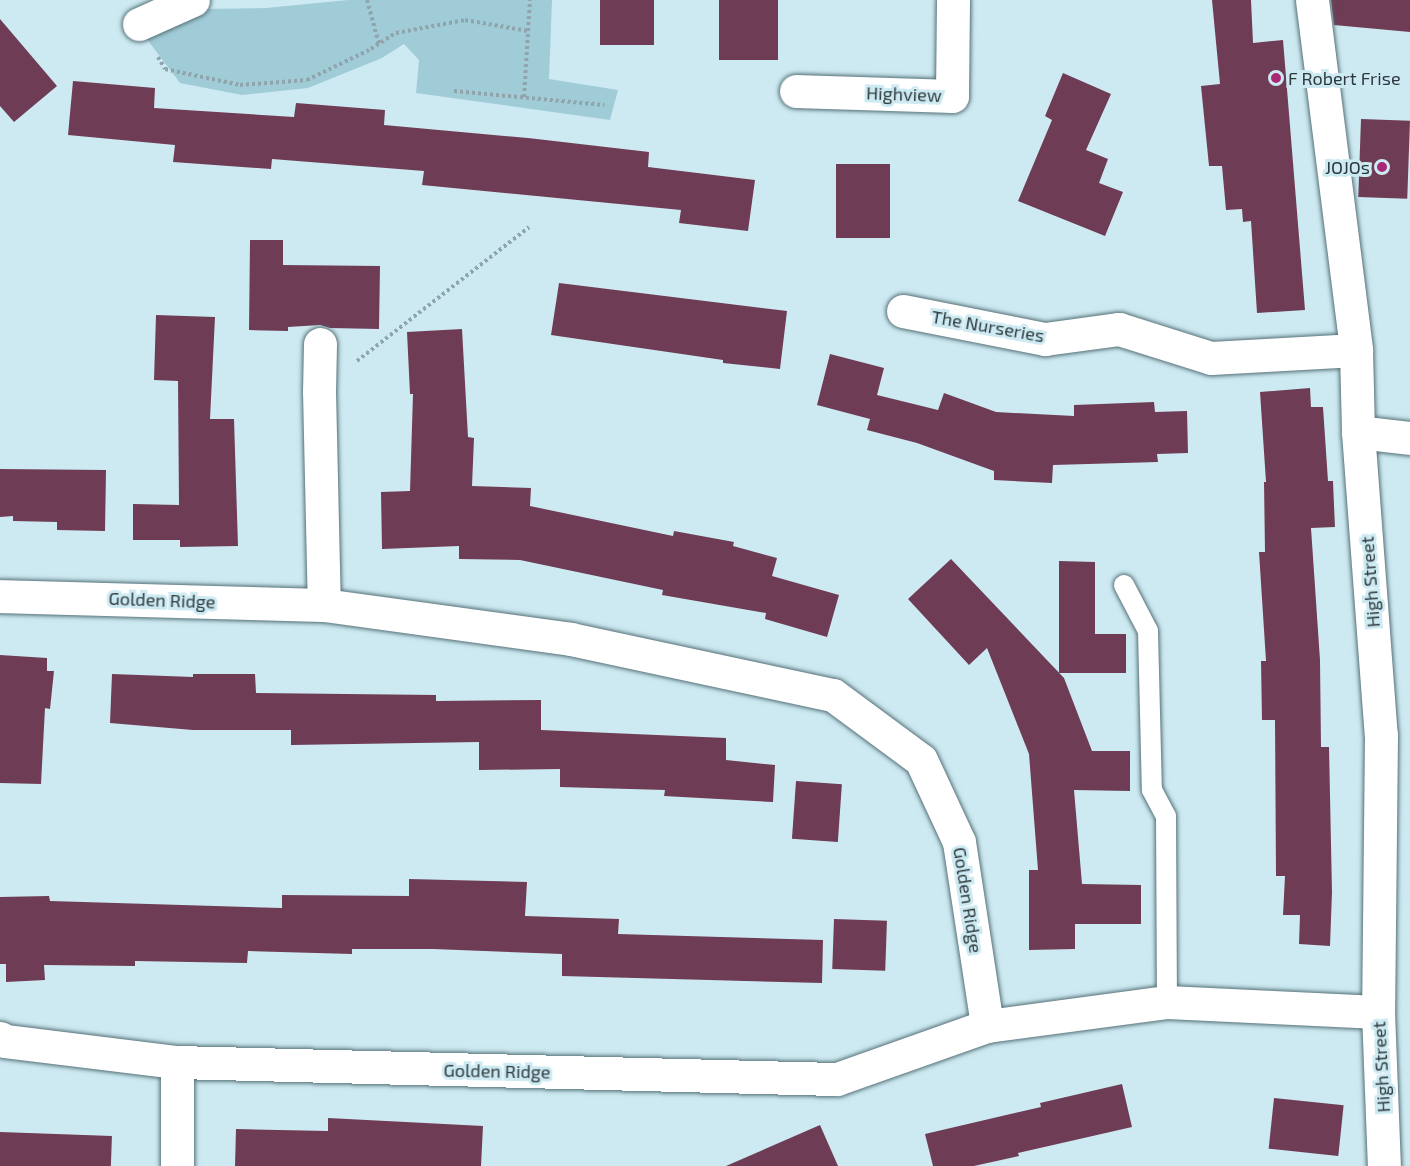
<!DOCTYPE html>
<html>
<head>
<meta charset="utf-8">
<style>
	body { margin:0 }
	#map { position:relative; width:1410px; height:1166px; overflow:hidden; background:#cdeaf2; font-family:"Exo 2",sans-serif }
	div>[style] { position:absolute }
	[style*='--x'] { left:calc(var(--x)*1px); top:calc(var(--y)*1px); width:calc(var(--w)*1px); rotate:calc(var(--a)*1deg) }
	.green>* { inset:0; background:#a0ccd8 }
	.building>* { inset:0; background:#6f3c55; transform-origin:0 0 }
	.path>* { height:4px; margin-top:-2px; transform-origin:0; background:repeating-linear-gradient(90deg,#8fa5ab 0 3px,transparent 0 6px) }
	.roads { filter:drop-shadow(0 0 2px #567178) drop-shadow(0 0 2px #567178) }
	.service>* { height:20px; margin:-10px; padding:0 10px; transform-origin:10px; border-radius:10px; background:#fff }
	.minor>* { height:33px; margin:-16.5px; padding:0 16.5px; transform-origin:16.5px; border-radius:16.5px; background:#fff }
	.dots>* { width:16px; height:16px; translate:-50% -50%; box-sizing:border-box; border:3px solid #cdeaf2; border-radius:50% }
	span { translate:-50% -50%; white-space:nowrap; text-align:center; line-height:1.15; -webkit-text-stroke:6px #cdeaf2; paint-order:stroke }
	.poi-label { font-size:18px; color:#2d393c }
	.left { translate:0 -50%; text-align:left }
	.right { translate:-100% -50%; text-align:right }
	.street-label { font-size:18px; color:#2d393c }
</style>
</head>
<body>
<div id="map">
	<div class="green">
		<div style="clip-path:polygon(348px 0,552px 0,549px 79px,618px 90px,610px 120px,416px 93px,419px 60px,404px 44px,382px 58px,308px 88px,242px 95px,180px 83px,143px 34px,201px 9px,266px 8px)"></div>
	</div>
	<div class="building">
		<div style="left:600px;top:0;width:54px;height:45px"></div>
		<div style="left:719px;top:0;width:59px;height:60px"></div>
		<div style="clip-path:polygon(1212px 0,1251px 0,1253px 43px,1283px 40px,1305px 310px,1257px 313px,1251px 221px,1243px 222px,1242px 209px,1226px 210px,1222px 166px,1209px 166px,1201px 86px,1220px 84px)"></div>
		<div style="clip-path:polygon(1331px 0,1410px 0,1410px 32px,1334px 25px)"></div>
		<div style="clip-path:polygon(0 19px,57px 86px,14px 122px,0 106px)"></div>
		<div style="clip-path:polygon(1063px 73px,1111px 94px,1086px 150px,1108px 159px,1099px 183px,1123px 192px,1105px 236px,1018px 201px,1052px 120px,1045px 116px)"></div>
		<div style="clip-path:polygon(73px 81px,155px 88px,154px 108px,294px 117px,296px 103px,385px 110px,384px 125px,528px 138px,649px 152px,648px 167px,755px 180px,748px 231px,679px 223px,681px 210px,422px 185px,424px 171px,272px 159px,271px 169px,173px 162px,175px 145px,68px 135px)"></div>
		<div style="left:1361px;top:119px;width:49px;height:78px;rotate:2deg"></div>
		<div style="left:836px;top:164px;width:54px;height:74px"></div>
		<div style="clip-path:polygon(250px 240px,283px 240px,283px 265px,380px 266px,379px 329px,330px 328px,320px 325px,288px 327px,288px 331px,249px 330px)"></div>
		<div style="clip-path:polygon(559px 283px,787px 311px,780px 369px,723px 363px,723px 360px,551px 335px)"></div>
		<div style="clip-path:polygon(156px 315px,215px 317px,210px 419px,234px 419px,238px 546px,180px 547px,180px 540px,133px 540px,133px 504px,179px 505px,178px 381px,154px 380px)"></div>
		<div style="clip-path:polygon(462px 329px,468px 437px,474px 438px,472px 486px,531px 488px,530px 506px,673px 536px,674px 531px,734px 542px,733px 546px,777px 558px,772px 576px,839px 595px,827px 637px,765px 619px,766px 613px,662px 595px,663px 590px,520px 560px,459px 559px,459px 546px,382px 549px,381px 492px,410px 491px,413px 394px,410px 394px,407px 332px)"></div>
		<div style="clip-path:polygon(830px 354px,884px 368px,877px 395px,938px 410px,944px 393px,996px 412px,1074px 416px,1074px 405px,1154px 402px,1155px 412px,1187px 411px,1188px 453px,1157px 454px,1158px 462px,1053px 465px,1052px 483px,994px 480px,994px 471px,917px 443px,867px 430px,870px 419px,817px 405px)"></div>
		<div style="clip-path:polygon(1310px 388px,1311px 407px,1323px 407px,1328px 481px,1333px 481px,1334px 505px,1335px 527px,1311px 528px,1320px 660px,1321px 747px,1329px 747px,1332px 892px,1330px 946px,1299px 944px,1300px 915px,1283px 915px,1285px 876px,1276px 876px,1275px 720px,1262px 720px,1261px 661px,1266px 661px,1259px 552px,1265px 552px,1264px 482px,1266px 482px,1260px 392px)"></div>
		<div style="clip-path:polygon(0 469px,106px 470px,105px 531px,57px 530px,57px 522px,13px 521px,13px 516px,0 517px)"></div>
		<div style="clip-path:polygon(951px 559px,1064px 678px,1092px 751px,1130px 751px,1130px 791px,1074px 790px,1082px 884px,1141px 885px,1141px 924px,1075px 924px,1075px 949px,1029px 950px,1029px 870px,1038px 870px,1029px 754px,987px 648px,969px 665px,908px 599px)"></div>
		<div style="clip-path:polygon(1059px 561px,1095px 562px,1095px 634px,1126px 634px,1126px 673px,1059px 673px)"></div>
		<div style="clip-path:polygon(0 655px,47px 658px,47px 671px,54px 671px,50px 709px,45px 708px,41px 784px,0 783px)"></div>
		<div style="clip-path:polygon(112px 674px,193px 677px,193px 674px,255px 674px,256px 693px,436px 695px,436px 701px,541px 700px,541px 730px,726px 738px,726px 760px,775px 765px,773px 802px,664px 796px,665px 790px,560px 787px,560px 769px,479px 770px,479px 742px,291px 745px,291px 730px,193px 730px,110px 723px)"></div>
		<div style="left:796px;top:781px;width:46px;height:58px;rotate:4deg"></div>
		<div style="clip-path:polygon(409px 879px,527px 882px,525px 916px,619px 919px,618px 934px,823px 940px,822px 983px,562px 976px,562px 954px,433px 949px,352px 949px,352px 954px,248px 951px,247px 963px,135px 961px,135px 966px,44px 965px,45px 980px,6px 982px,6px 964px,0 964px,0 897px,49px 896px,50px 901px,282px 908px,282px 895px,409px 896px)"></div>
		<div style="left:834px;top:919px;width:53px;height:50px;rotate:2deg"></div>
		<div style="clip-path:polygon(1122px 1084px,1132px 1127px,1018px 1153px,1019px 1156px,974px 1166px,933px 1166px,925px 1134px,1041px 1107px,1040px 1103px)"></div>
		<div style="left:1274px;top:1098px;width:70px;height:51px;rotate:6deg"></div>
		<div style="clip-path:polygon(328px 1118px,483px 1126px,481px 1166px,235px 1166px,236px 1129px,328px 1131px)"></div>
		<div style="clip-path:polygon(820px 1125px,838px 1166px,726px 1166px)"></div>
		<div style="left:0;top:1132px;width:112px;height:34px;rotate:2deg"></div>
	</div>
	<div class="path">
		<div style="--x:367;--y:0;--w:46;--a:74.7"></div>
		<div style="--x:158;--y:57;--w:14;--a:60"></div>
		<div style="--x:165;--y:69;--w:77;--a:12"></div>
		<div style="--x:240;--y:85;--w:67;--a:-4.3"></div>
		<div style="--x:307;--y:80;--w:71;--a:-25.8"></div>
		<div style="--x:371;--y:49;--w:30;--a:-33"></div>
		<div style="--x:396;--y:33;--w:70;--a:-10.7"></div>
		<div style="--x:465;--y:20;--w:64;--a:9.9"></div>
		<div style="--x:454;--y:91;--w:151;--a:5.3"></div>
		<div style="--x:524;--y:97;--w:97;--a:-86.5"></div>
		<div style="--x:357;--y:361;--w:218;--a:-37.9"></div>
	</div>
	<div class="roads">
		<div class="service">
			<div style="--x:1124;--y:585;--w:52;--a:62.4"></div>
			<div style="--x:1148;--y:631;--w:159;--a:88.6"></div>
			<div style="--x:1152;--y:790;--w:30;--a:62"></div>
			<div style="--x:1166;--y:816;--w:186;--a:89.7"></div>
		</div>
		<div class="minor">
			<div style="--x:1312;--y:0;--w:353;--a:82.8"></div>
			<div style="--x:1356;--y:350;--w:82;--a:88.6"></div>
			<div style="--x:1358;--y:432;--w:304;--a:85.7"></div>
			<div style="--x:1381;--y:735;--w:277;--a:90.6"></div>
			<div style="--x:1378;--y:1012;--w:154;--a:87.8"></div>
			<div style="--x:139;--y:24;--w:59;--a:-24"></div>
			<div style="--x:796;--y:91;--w:156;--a:1.8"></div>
			<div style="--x:952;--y:96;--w:96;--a:-89.4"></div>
			<div style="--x:903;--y:311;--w:145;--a:11.2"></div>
			<div style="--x:1045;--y:339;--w:75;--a:-7.7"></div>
			<div style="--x:1119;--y:329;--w:96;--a:17.5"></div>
			<div style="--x:1211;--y:358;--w:145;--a:-3.2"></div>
			<div style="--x:320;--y:344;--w:47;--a:91.2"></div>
			<div style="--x:319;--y:391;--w:214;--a:88.7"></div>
			<div style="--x:324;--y:605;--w:249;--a:7.8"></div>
			<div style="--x:571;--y:639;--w:268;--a:12.1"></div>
			<div style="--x:833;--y:695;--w:109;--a:36.5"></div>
			<div style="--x:921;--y:760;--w:90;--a:65.1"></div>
			<div style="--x:959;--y:842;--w:186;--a:81.3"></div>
			<div style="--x:1358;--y:432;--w:52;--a:6.6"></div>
			<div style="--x:0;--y:596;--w:324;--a:1.6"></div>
			<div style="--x:0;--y:1038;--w:6;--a:31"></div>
			<div style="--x:5;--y:1041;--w:173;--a:7"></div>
			<div style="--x:177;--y:1062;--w:660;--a:1.48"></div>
			<div style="--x:837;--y:1079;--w:159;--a:-19.5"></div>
			<div style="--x:987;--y:1026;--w:182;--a:-7.6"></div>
			<div style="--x:1167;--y:1002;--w:211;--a:2.7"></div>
			<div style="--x:177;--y:1062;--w:104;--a:90"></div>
		</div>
	</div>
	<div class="dots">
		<div style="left:1276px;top:78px;background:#a92875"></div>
		<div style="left:1382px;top:167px;background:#a92875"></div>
	</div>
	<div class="poi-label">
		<span class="left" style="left:1288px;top:78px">F Robert Frise</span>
		<span class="right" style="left:1370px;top:167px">JOJOs</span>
	</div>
	<div class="street-label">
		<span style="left:904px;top:94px;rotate:2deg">Highview</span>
		<span style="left:988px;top:326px;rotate:10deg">The Nurseries</span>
		<span style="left:1370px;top:582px;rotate:-94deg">High Street</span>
		<span style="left:162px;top:600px;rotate:2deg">Golden Ridge</span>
		<span style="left:968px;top:900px;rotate:81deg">Golden Ridge</span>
		<span style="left:1381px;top:1067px;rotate:-93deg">High Street</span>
		<span style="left:497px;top:1071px;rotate:1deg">Golden Ridge</span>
	</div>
</div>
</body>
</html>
